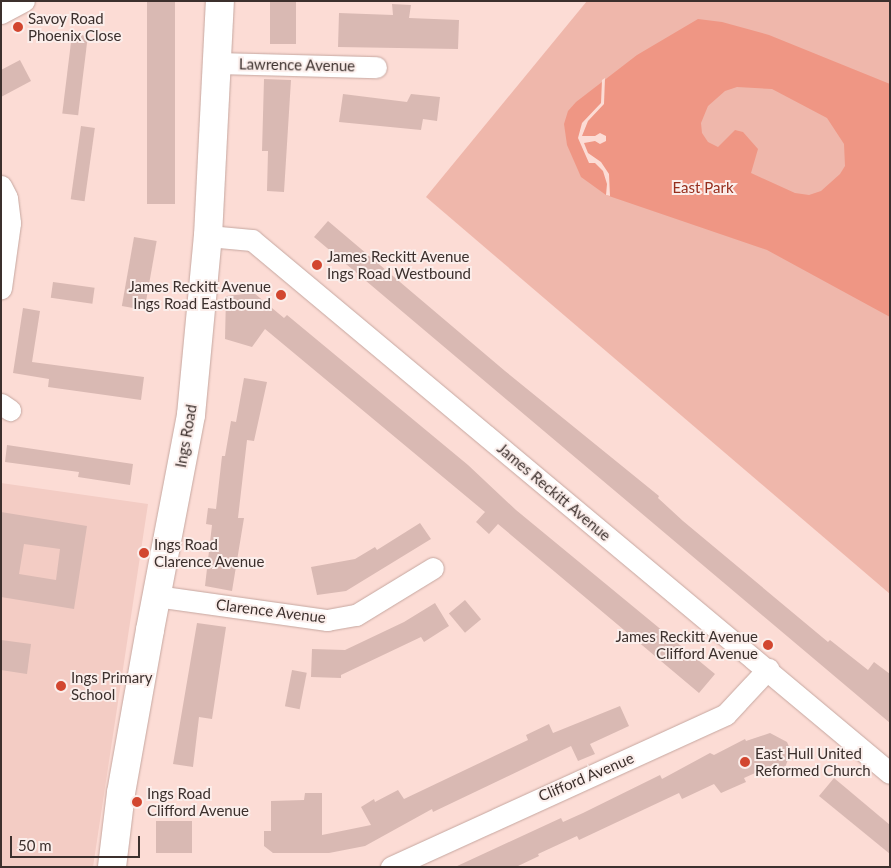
<!DOCTYPE html>
<html>
<head>
<meta charset="utf-8">
<style>
	body { margin:0 }
	#map { position:relative; width:891px; height:868px; overflow:hidden; background:#fcdcd5; font-family:Lato,sans-serif }
	div>[style] { position:absolute }
	[style*='--x'] { left:calc(var(--x)*1px); top:calc(var(--y)*1px); width:calc(var(--w)*1px); rotate:calc(var(--a)*1deg) }
	.built>* { inset:0; background:#f3ccc4 }
	.green>* { inset:0; background:#efb7ab }
	.water>* { inset:0; background:#ef9684 }
	.pier>* { inset:0; background:#fcdcd5 }
	.building>* { inset:0; background:#d9b9b3; transform-origin:0 0 }
	.roads { filter:drop-shadow(0 0 1px #c6a7a0) drop-shadow(0 0 1px #c6a7a0) }
	.street>* { height:21px; margin:-10.5px; padding:0 10.5px; transform-origin:10.5px; border-radius:10.5px; background:#fff }
	.secondary>* { height:28px; margin:-14px; padding:0 14px; transform-origin:14px; border-radius:14px; background:#fff }
	.dots>* { width:14px; height:14px; translate:-50% -50%; box-sizing:border-box; border:2px solid #fbeeeb; border-radius:50% }
	span { translate:-50% -50%; white-space:nowrap; text-align:center; line-height:1.15; -webkit-text-stroke:4px #fbeeeb; paint-order:stroke }
	.poi-label { font-size:15px; color:#3c302d }
	.left { translate:0 -50%; text-align:left }
	.right { translate:-100% -50%; text-align:right }
	.street-label { font-size:15px; color:#3c302d }
	.park-label { font-size:15px; color:#952e1d }
	.frame { position:absolute; inset:0; border:2px solid #3c302d; pointer-events:none }
	.scale { position:absolute; left:10px; top:836px; width:130px; height:22px; box-sizing:border-box; border:2px solid #3c302d; border-top:0; padding-left:6px; font-size:15px; line-height:18px; white-space:nowrap; color:#3c302d; -webkit-text-stroke:4px #fbeeeb; paint-order:stroke }
</style>
</head>
<body>
<div id="map">
	<div class="built">
		<div style="clip-path:polygon(1px 483px,148px 504px,93px 867px,1px 867px)"></div>
	</div>
	<div class="green">
		<div style="clip-path:polygon(587px 1px,890px 1px,890px 594px,426px 197px)"></div>
	</div>
	<div class="water">
		<div style="clip-path:polygon(evenodd,698px 19px,722px 22px,769px 35px,890px 84px,890px 317px,767px 250px,606px 195px,581px 177px,567px 145px,564px 124px,568px 111px,576px 102px,637px 55px,698px 19px,737px 87px,772px 89px,827px 118px,844px 144px,845px 166px,840px 174px,821px 191px,809px 195px,795px 193px,751px 173px,758px 149px,743px 132px,735px 130px,718px 147px,708px 142px,702px 133px,701px 123px,708px 106px,725px 91px,737px 87px)"></div>
	</div>
	<div class="pier">
		<div style="clip-path:polygon(605px 78px,604px 104px,588px 121px,582px 136px,595px 136px,600px 133px,606px 136px,606px 141px,600px 144px,595px 141px,584px 143px,588px 153px,601px 162px,609px 174px,610px 196px,606px 195px,607px 184px,603px 171px,595px 163px,589px 163px,578px 138px,582px 123px,601px 103px,602px 80px)"></div>
	</div>
	<div class="building">
		<div style="left:147px;top:1px;width:28px;height:203px"></div>
		<div style="left:270px;top:1px;width:26px;height:43px"></div>
		<div style="clip-path:polygon(392px 4px,411px 5px,409px 18px,459px 20px,458px 49px,338px 47px,339px 13px,393px 15px)"></div>
		<div style="left:72px;top:34px;width:16px;height:80px;rotate:7deg"></div>
		<div style="clip-path:polygon(20px 60px,31px 81px,1px 97px,1px 70px)"></div>
		<div style="clip-path:polygon(264px 79px,291px 80px,284px 192px,267px 191px,268px 151px,262px 151px)"></div>
		<div style="clip-path:polygon(343px 94px,407px 102px,411px 94px,440px 97px,437px 121px,423px 119px,421px 130px,339px 122px)"></div>
		<div style="left:81px;top:126px;width:14px;height:74px;rotate:8deg"></div>
		<div style="clip-path:polygon(328px 221px,505px 371px,659px 496px,658px 498px,683px 521px,828px 642px,830px 640px,868px 670px,874px 662px,890px 674px,890px 723px,314px 237px)"></div>
		<div style="left:134px;top:237px;width:23px;height:70px;rotate:10deg"></div>
		<div style="left:53px;top:282px;width:42px;height:16px;rotate:8deg"></div>
		<div style="clip-path:polygon(254px 293px,284px 318px,287px 315px,468px 465px,516px 510px,715px 674px,699px 693px,498px 524px,489px 534px,476px 522px,485px 512px,265px 329px,252px 347px,225px 339px,226px 296px)"></div>
		<div style="clip-path:polygon(23px 308px,40px 311px,32px 362px,144px 377px,141px 400px,48px 387px,49px 379px,13px 373px)"></div>
		<div style="clip-path:polygon(244px 378px,267px 382px,254px 441px,247px 440px,238px 518px,244px 518px,232px 591px,205px 586px,212px 525px,206px 524px,208px 508px,216px 509px,222px 456px,225px 456px,231px 421px,236px 422px)"></div>
		<div style="clip-path:polygon(7px 445px,133px 464px,130px 485px,78px 477px,79px 472px,5px 462px)"></div>
		<div style="clip-path:polygon(evenodd,1px 512px,87px 526px,74px 609px,1px 597px,1px 512px,24px 544px,60px 549px,56px 580px,19px 574px,24px 544px)"></div>
		<div style="clip-path:polygon(420px 523px,431px 539px,346px 591px,317px 595px,311px 567px,355px 559px,375px 547px,377px 550px)"></div>
		<div style="left:465px;top:600px;width:25px;height:21px;rotate:50deg"></div>
		<div style="clip-path:polygon(435px 603px,449px 626px,424px 642px,421px 637px,341px 675px,341px 678px,311px 677px,312px 649px,345px 650px,404px 622px)"></div>
		<div style="clip-path:polygon(197px 623px,226px 627px,212px 719px,199px 717px,193px 767px,173px 764px)"></div>
		<div style="clip-path:polygon(1px 640px,31px 644px,27px 674px,1px 670px)"></div>
		<div style="left:292px;top:670px;width:15px;height:37px;rotate:11deg"></div>
		<div style="clip-path:polygon(620px 706px,629px 726px,590px 744px,595px 754px,578px 761px,571px 746px,433px 812px,432px 809px,365px 846px,329px 853px,273px 853px,264px 846px,264px 831px,271px 831px,271px 801px,304px 800px,305px 793px,322px 793px,322px 835px,371px 825px,361px 807px,374px 799px,375px 802px,398px 790px,404px 799px,528px 740px,526px 735px,549px 724px,553px 733px)"></div>
		<div style="clip-path:polygon(770px 733px,787px 742px,791px 751px,781px 779px,775px 764px,744px 778px,746px 782px,721px 793px,714px 784px,682px 799px,679px 793px,579px 840px,577px 836px,538px 854px,539px 856px,516px 867px,455px 867px,561px 818px,563px 822px,583px 813px,660px 775px,662px 779px,710px 753px,714px 755px,745px 739px,746px 741px)"></div>
		<div style="clip-path:polygon(834px 778px,890px 825px,890px 854px,819px 796px)"></div>
		<div style="left:156px;top:821px;width:36px;height:32px"></div>
	</div>
	<div class="roads">
		<div class="street">
			<div style="--x:1;--y:13;--w:26;--a:-28"></div>
			<div style="--x:218;--y:63;--w:158;--a:1.5"></div>
			<div style="--x:1;--y:186;--w:13;--a:63"></div>
			<div style="--x:7;--y:198;--w:25;--a:83"></div>
			<div style="--x:10;--y:223;--w:66;--a:97.9"></div>
			<div style="--x:208;--y:236;--w:44;--a:5.2"></div>
			<div style="--x:252;--y:240;--w:831;--a:39.88"></div>
			<div style="--x:1;--y:404;--w:11;--a:34"></div>
			<div style="--x:156;--y:596;--w:173;--a:8"></div>
			<div style="--x:327;--y:620;--w:29;--a:-10"></div>
			<div style="--x:356;--y:615;--w:90;--a:-31.4"></div>
			<div style="--x:391;--y:867;--w:368;--a:-24.5"></div>
			<div style="--x:726;--y:714;--w:62;--a:-47"></div>
		</div>
		<div class="secondary">
			<div style="--x:112;--y:867;--w:75;--a:-83.1"></div>
			<div style="--x:121;--y:793;--w:166;--a:-79.9"></div>
			<div style="--x:150;--y:630;--w:219;--a:-79.2"></div>
			<div style="--x:191;--y:415;--w:180;--a:-84.6"></div>
			<div style="--x:208;--y:236;--w:235;--a:-87.1"></div>
		</div>
	</div>
	<div class="dots">
		<div style="left:18px;top:27px;background:#d2462f"></div>
		<div style="left:317px;top:265px;background:#d2462f"></div>
		<div style="left:281px;top:295px;background:#d2462f"></div>
		<div style="left:144px;top:553px;background:#d2462f"></div>
		<div style="left:768px;top:645px;background:#d2462f"></div>
		<div style="left:61px;top:686px;background:#d2462f"></div>
		<div style="left:745px;top:762px;background:#d2462f"></div>
		<div style="left:137px;top:802px;background:#d2462f"></div>
	</div>
	<div class="poi-label">
		<span class="left" style="left:28px;top:27px">Savoy Road<br>Phoenix Close</span>
		<span class="left" style="left:327px;top:265px">James Reckitt Avenue<br>Ings Road Westbound</span>
		<span class="right" style="left:271px;top:295px">James Reckitt Avenue<br>Ings Road Eastbound</span>
		<span class="left" style="left:154px;top:553px">Ings Road<br>Clarence Avenue</span>
		<span class="right" style="left:758px;top:645px">James Reckitt Avenue<br>Clifford Avenue</span>
		<span class="left" style="left:71px;top:686px">Ings Primary<br>School</span>
		<span class="left" style="left:755px;top:762px">East Hull United<br>Reformed Church</span>
		<span class="left" style="left:147px;top:802px">Ings Road<br>Clifford Avenue</span>
	</div>
	<div class="street-label">
		<span style="left:297px;top:65px;rotate:1deg">Lawrence Avenue</span>
		<span style="left:186px;top:436px;rotate:-80deg">Ings Road</span>
		<span style="left:554px;top:492px;rotate:40deg">James Reckitt Avenue</span>
		<span style="left:271px;top:611px;rotate:7deg">Clarence Avenue</span>
		<span style="left:586px;top:777px;rotate:-23deg">Clifford Avenue</span>
	</div>
	<div class="park-label">
		<span style="left:703px;top:188px">East Park</span>
	</div>
	<div class="frame"></div>
	<div class="scale">50 m</div>
</div>
</body>
</html>
